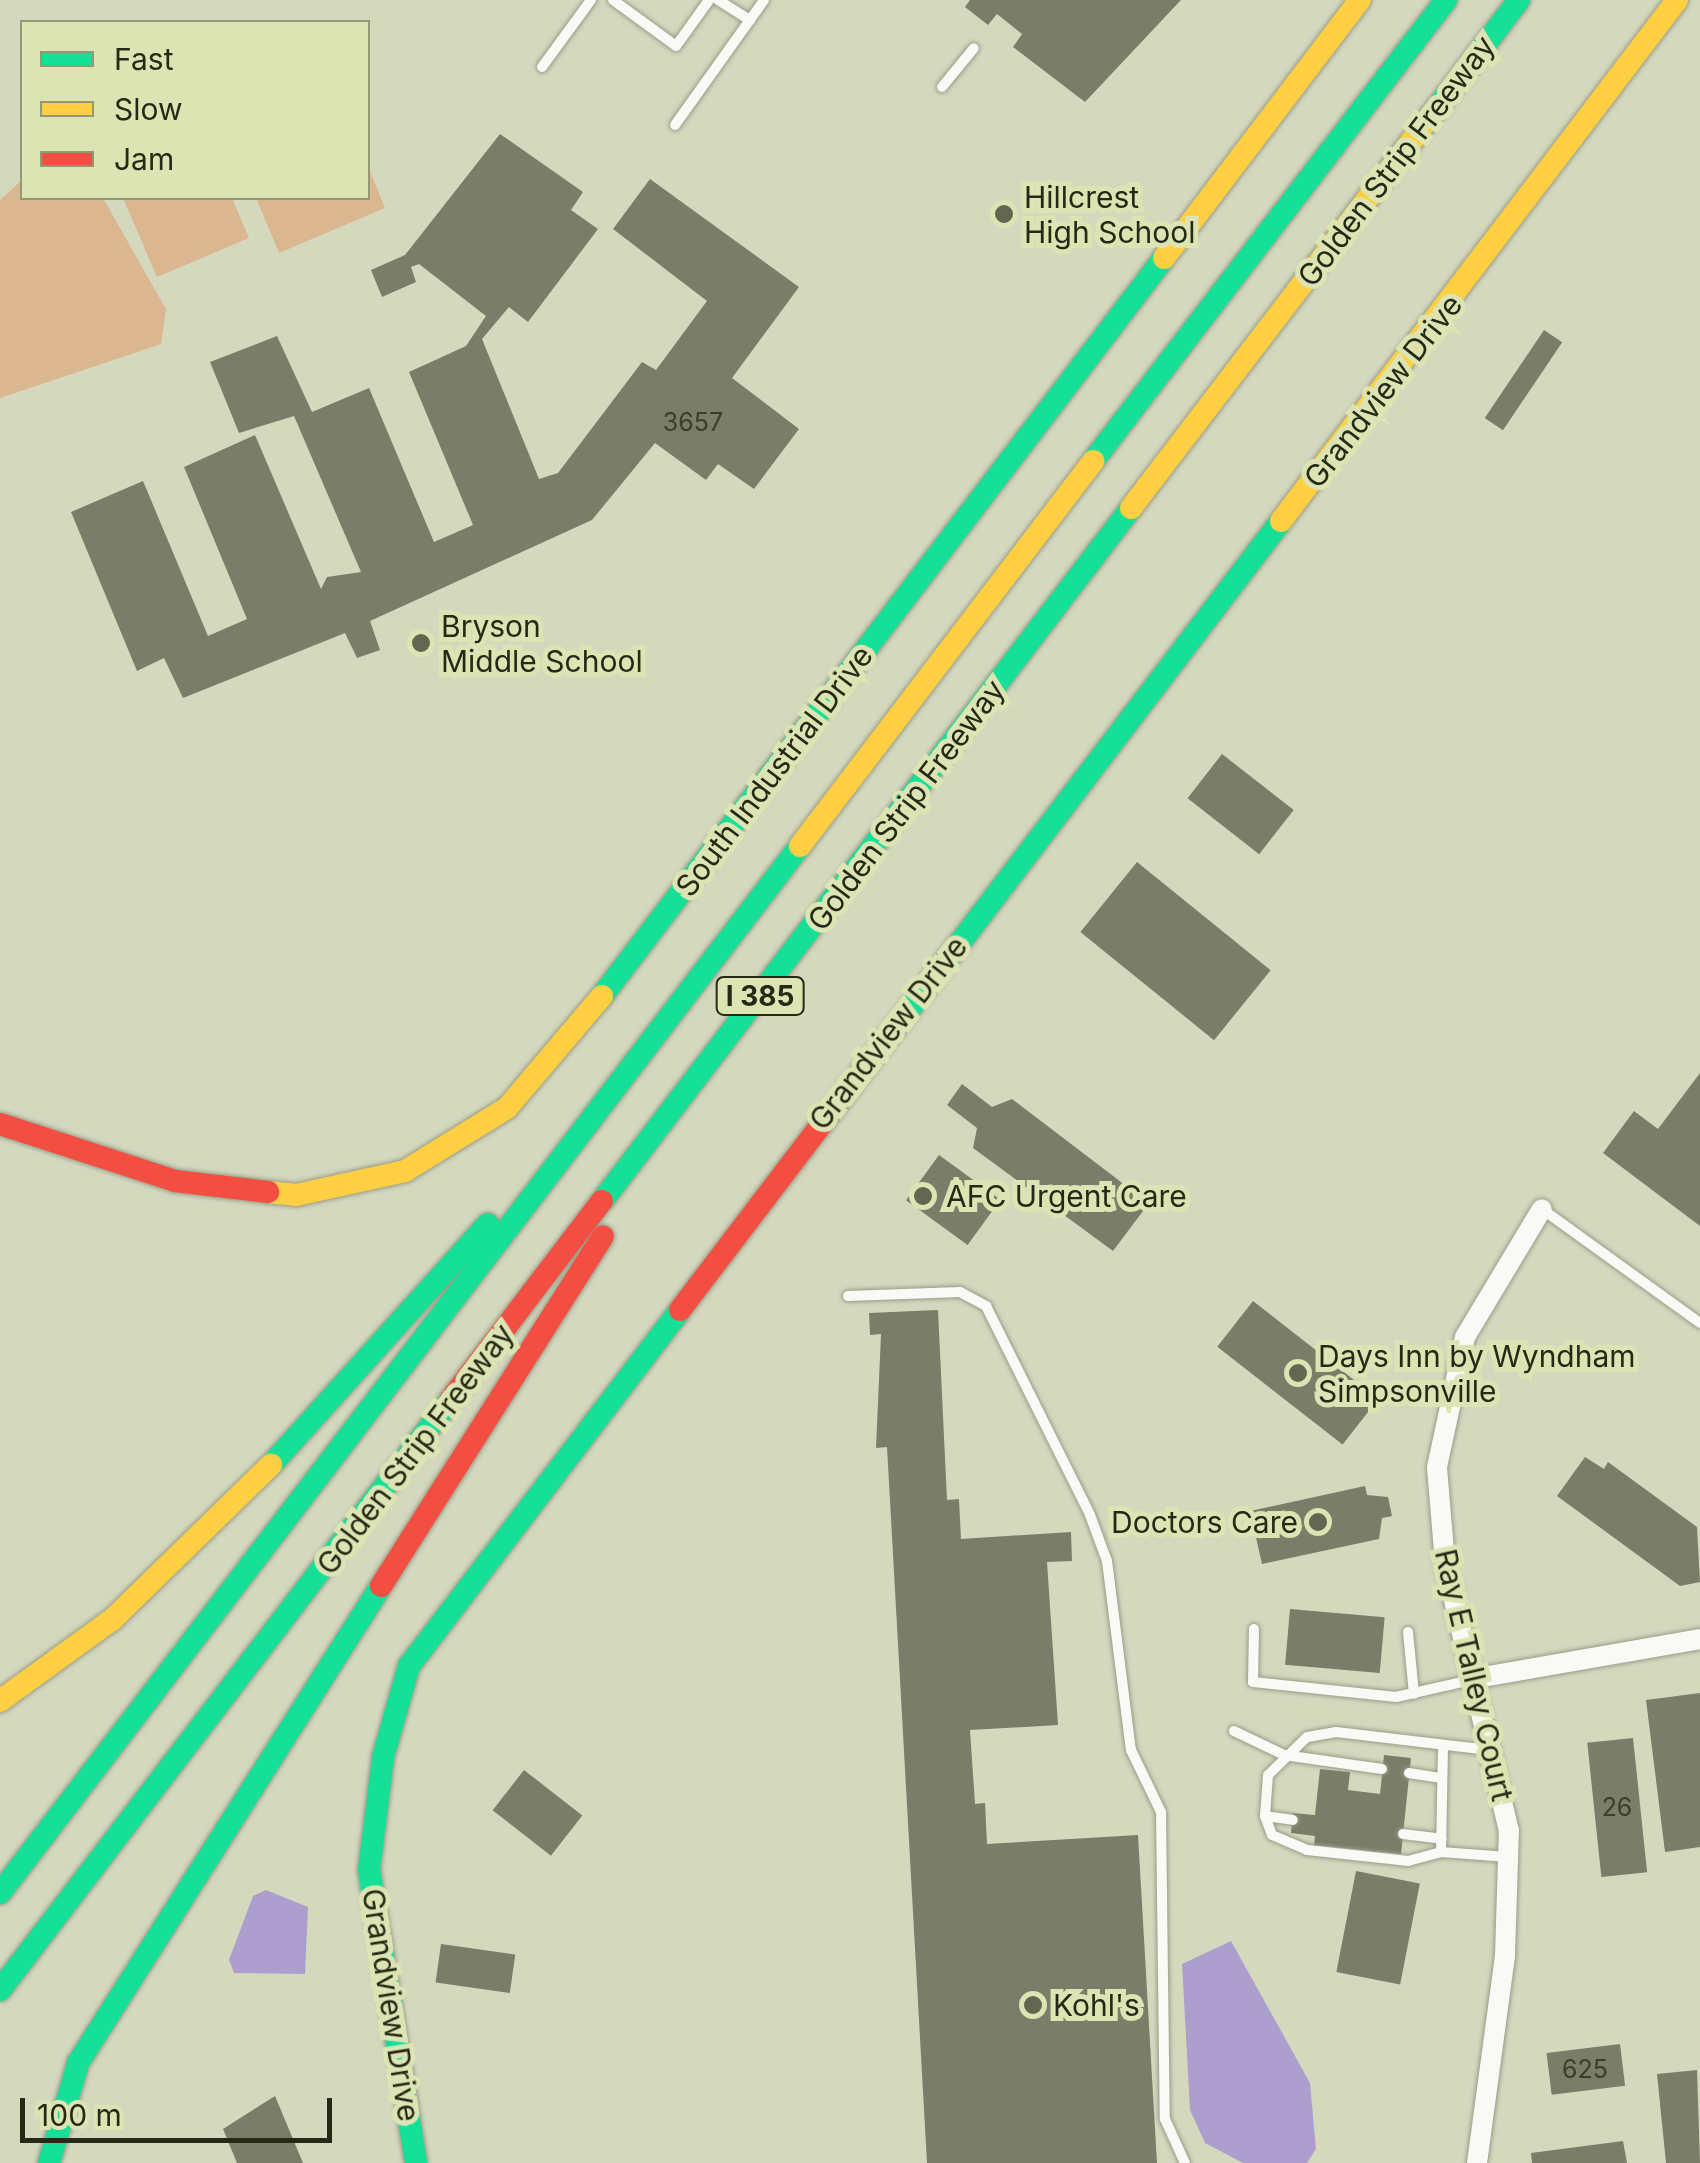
<!DOCTYPE html>
<html>
<head>
<meta charset="utf-8">
<style>
	body { margin:0 }
	#map { position:relative; width:1700px; height:2163px; overflow:hidden; background:#d4d9be; font-family:Inter,sans-serif }
	div>[style] { position:absolute }
	[style*='--x'] { left:calc(var(--x)*1px); top:calc(var(--y)*1px); width:calc(var(--w)*1px); rotate:calc(var(--a)*1deg) }
	.green>* { inset:0; background:#dab790 }
	.water>* { inset:0; background:#ac9fce }
	.building>* { inset:0; background:#7a7d67; transform-origin:0 0 }
	.roads { filter:drop-shadow(0 0 2px #9a9d88) drop-shadow(0 0 2px #9a9d88) }
	.lane>* { height:10px; margin:-5px; padding:0 5px; transform-origin:5px; border-radius:5px; background:#f9f9f5 }
	.street>* { height:20px; margin:-10px; padding:0 10px; transform-origin:10px; border-radius:10px; background:#f9f9f5 }
	.fast>* { height:22px; margin:-11px; padding:0 11px; transform-origin:11px; border-radius:11px; background:#16e098 }
	.slow>* { height:22px; margin:-11px; padding:0 11px; transform-origin:11px; border-radius:11px; background:#ffcf43 }
	.jam>* { height:22px; margin:-11px; padding:0 11px; transform-origin:11px; border-radius:11px; background:#f24e42 }
	.dots>* { width:28px; height:28px; translate:-50% -50%; box-sizing:border-box; border:5px solid #dce4b3; border-radius:50% }
	span { translate:-50% -50%; white-space:nowrap; text-align:center; line-height:1.15; -webkit-text-stroke:10px #dce4b3; paint-order:stroke }
	.number-label { font-size:25px; color:#3b3e2a }
	.number-label span { -webkit-text-stroke-width:0 }
	.shield-label span { padding:2px 8px; background:#dce4b3; border:2px solid; border-radius:8px; -webkit-text-stroke-width:0 }
	.shield-label { font-size:28px; color:#262916; font-weight:700 }
	.street-label { font-size:30px; color:#262916 }
	.poi-label { font-size:30px; color:#262916 }
	.left { translate:0 -50%; text-align:left }
	.right { translate:-100% -50%; text-align:right }
	.legend { position:absolute; left:20px; top:20px; width:350px; height:180px; box-sizing:border-box; background:#dce4b3; border:2px solid #939974; margin:0; padding:12px 18px; list-style:none; font-size:30px; color:#262916 }
	.legend li { display:flex; align-items:center; gap:20px; height:50px }
	.legend b { width:50px; border:2px solid #939974 }
	.scale { position:absolute; left:20px; top:2098px; width:312px; height:45px; box-sizing:border-box; border:5px solid #262916; border-top:0; padding-left:12px; font-size:30px; line-height:35px; white-space:nowrap; color:#262916; -webkit-text-stroke:8px #dce4b3; paint-order:stroke }
</style>
</head>
<body>
<div id="map">
	<div class="green">
		<div style="clip-path:polygon(368px 166px,385px 208px,279px 253px,256px 198px,368px 198px)"></div>
		<div style="clip-path:polygon(22px 180px,22px 198px,103px 198px,166px 309px,161px 344px,0 398px,0 200px)"></div>
		<div style="clip-path:polygon(123px 198px,232px 198px,249px 238px,157px 277px)"></div>
	</div>
	<div class="water">
		<div style="clip-path:polygon(266px 1890px,308px 1907px,305px 1974px,234px 1973px,229px 1960px,253px 1896px)"></div>
		<div style="clip-path:polygon(1231px 1941px,1310px 2083px,1316px 2149px,1307px 2163px,1243px 2163px,1205px 2143px,1190px 2110px,1182px 1964px)"></div>
	</div>
	<div class="building">
		<div style="clip-path:polygon(970px 0,1181px 0,1085px 102px,1013px 47px,1022px 34px,997px 14px,988px 25px,965px 7px)"></div>
		<div style="clip-path:polygon(500px 134px,583px 192px,571px 210px,598px 229px,528px 322px,509px 307px,482px 339px,539px 479px,558px 473px,642px 362px,656px 370px,707px 301px,613px 229px,650px 179px,799px 287px,732px 378px,799px 429px,754px 489px,718px 464px,706px 480px,655px 443px,592px 520px,370px 621px,380px 650px,357px 658px,345px 633px,183px 698px,164px 658px,137px 671px,71px 512px,143px 481px,208px 636px,247px 619px,184px 467px,255px 435px,321px 589px,327px 577px,361px 572px,294px 416px,239px 433px,210px 362px,277px 336px,312px 412px,369px 388px,434px 542px,473px 525px,409px 372px,466px 346px,486px 316px,419px 264px,411px 267px,416px 282px,382px 297px,371px 270px,405px 255px)"></div>
		<div style="left:1544px;top:330px;width:22px;height:106px;rotate:34deg"></div>
		<div style="left:1222px;top:754px;width:91px;height:56px;rotate:38deg"></div>
		<div style="left:1137px;top:862px;width:172px;height:90px;rotate:39deg"></div>
		<div style="clip-path:polygon(1700px 1073px,1700px 1226px,1603px 1153px,1634px 1111px,1658px 1129px)"></div>
		<div style="clip-path:polygon(962px 1084px,992px 1107px,1012px 1099px,1142px 1198px,1146px 1207px,1113px 1251px,973px 1148px,977px 1128px,947px 1105px)"></div>
		<div style="left:939px;top:1155px;width:76px;height:56px;rotate:36deg"></div>
		<div style="left:1253px;top:1301px;width:159px;height:58px;rotate:38deg"></div>
		<div style="clip-path:polygon(938px 1310px,947px 1500px,959px 1499px,961px 1539px,1071px 1532px,1072px 1561px,1047px 1562px,1058px 1725px,970px 1730px,975px 1804px,985px 1803px,987px 1844px,1138px 1835px,1157px 2163px,927px 2163px,887px 1447px,876px 1448px,881px 1334px,870px 1335px,869px 1313px)"></div>
		<div style="clip-path:polygon(1585px 1457px,1604px 1469px,1608px 1462px,1697px 1527px,1700px 1582px,1680px 1586px,1557px 1496px)"></div>
		<div style="clip-path:polygon(1365px 1486px,1367px 1495px,1388px 1497px,1392px 1516px,1382px 1518px,1379px 1539px,1262px 1564px,1250px 1511px)"></div>
		<div style="left:1290px;top:1609px;width:95px;height:56px;rotate:5deg"></div>
		<div style="clip-path:polygon(1700px 1693px,1700px 1847px,1665px 1852px,1646px 1700px)"></div>
		<div style="left:1633px;top:1738px;width:135px;height:46px;rotate:84deg"></div>
		<div style="clip-path:polygon(1384px 1755px,1411px 1758px,1401px 1854px,1314px 1845px,1315px 1836px,1291px 1833px,1293px 1813px,1315px 1815px,1320px 1769px,1350px 1772px,1348px 1790px,1380px 1794px)"></div>
		<div style="left:524px;top:1770px;width:74px;height:51px;rotate:38deg"></div>
		<div style="left:1356px;top:1871px;width:65px;height:103px;rotate:11deg"></div>
		<div style="left:441px;top:1944px;width:75px;height:39px;rotate:8deg"></div>
		<div style="left:1620px;top:2044px;width:42px;height:74px;rotate:83deg"></div>
		<div style="clip-path:polygon(1697px 2070px,1700px 2163px,1666px 2163px,1657px 2074px)"></div>
		<div style="clip-path:polygon(275px 2096px,303px 2163px,237px 2163px,223px 2129px)"></div>
		<div style="clip-path:polygon(1623px 2141px,1627px 2163px,1532px 2163px,1531px 2153px)"></div>
	</div>
	<div class="roads">
		<div class="lane">
			<div style="--x:613;--y:0;--w:78;--a:36.1"></div>
			<div style="--x:676;--y:46;--w:57;--a:-54.3"></div>
			<div style="--x:718;--y:0;--w:38;--a:32"></div>
			<div style="--x:542;--y:67;--w:83;--a:-53.8"></div>
			<div style="--x:942;--y:87;--w:50;--a:-50.6"></div>
			<div style="--x:675;--y:125;--w:153;--a:-54.5"></div>
			<div style="--x:1542;--y:1209;--w:195;--a:35.8"></div>
			<div style="--x:848;--y:1296;--w:112;--a:-2"></div>
			<div style="--x:960;--y:1292;--w:30;--a:28"></div>
			<div style="--x:986;--y:1306;--w:233;--a:63.5"></div>
			<div style="--x:1090;--y:1515;--w:49;--a:69.7"></div>
			<div style="--x:1107;--y:1561;--w:191;--a:82.8"></div>
			<div style="--x:1131;--y:1750;--w:69;--a:64.2"></div>
			<div style="--x:1161;--y:1812;--w:307;--a:89.3"></div>
			<div style="--x:1165;--y:2119;--w:48;--a:65.6"></div>
			<div style="--x:1254;--y:1629;--w:53;--a:91.1"></div>
			<div style="--x:1253;--y:1682;--w:144;--a:6"></div>
			<div style="--x:1396;--y:1697;--w:82;--a:-12.7"></div>
			<div style="--x:1408;--y:1632;--w:62;--a:84.5"></div>
			<div style="--x:1234;--y:1731;--w:55;--a:25.6"></div>
			<div style="--x:1284;--y:1755;--w:99;--a:8.1"></div>
			<div style="--x:1489;--y:1750;--w:154;--a:-173.3"></div>
			<div style="--x:1336;--y:1732;--w:29;--a:170"></div>
			<div style="--x:1307;--y:1737;--w:54;--a:135.7"></div>
			<div style="--x:1268;--y:1775;--w:41;--a:94.2"></div>
			<div style="--x:1265;--y:1816;--w:20;--a:70"></div>
			<div style="--x:1272;--y:1835;--w:38;--a:23"></div>
			<div style="--x:1307;--y:1850;--w:102;--a:6.2"></div>
			<div style="--x:1408;--y:1861;--w:34;--a:-15"></div>
			<div style="--x:1441;--y:1852;--w:67;--a:4.3"></div>
			<div style="--x:1409;--y:1773;--w:33;--a:9"></div>
			<div style="--x:1265;--y:1816;--w:28;--a:8"></div>
			<div style="--x:1403;--y:1834;--w:39;--a:7"></div>
			<div style="--x:1441;--y:1852;--w:103;--a:-88.9"></div>
		</div>
		<div class="street">
			<div style="--x:1477;--y:1678;--w:226;--a:-9.9"></div>
			<div style="--x:1477;--y:2163;--w:210;--a:-82.3"></div>
			<div style="--x:1505;--y:1955;--w:124;--a:-88.2"></div>
			<div style="--x:1509;--y:1831;--w:276;--a:-103.4"></div>
			<div style="--x:1445;--y:1563;--w:96;--a:-94.8"></div>
			<div style="--x:1437;--y:1467;--w:133;--a:-77.8"></div>
			<div style="--x:1465;--y:1337;--w:149;--a:-59"></div>
		</div>
		<div class="fast">
			<div style="--x:1424;--y:125;--w:157;--a:-52.8"></div>
			<div style="--x:1093;--y:461;--w:581;--a:-52.56"></div>
			<div style="--x:602;--y:996;--w:928;--a:-52.71"></div>
			<div style="--x:866;--y:1066;--w:685;--a:-52.71"></div>
			<div style="--x:602;--y:1201;--w:872;--a:-52.64"></div>
			<div style="--x:271;--y:1465;--w:324;--a:-48"></div>
			<div style="--x:0;--y:1893;--w:1318;--a:-52.62"></div>
			<div style="--x:0;--y:1990;--w:743;--a:-52.65"></div>
			<div style="--x:49;--y:2163;--w:104;--a:-73.8"></div>
			<div style="--x:78;--y:2063;--w:565;--a:-57.58"></div>
			<div style="--x:416;--y:2163;--w:297;--a:-99.1"></div>
			<div style="--x:369;--y:1870;--w:114;--a:-82.9"></div>
			<div style="--x:383;--y:1757;--w:95;--a:-74.1"></div>
			<div style="--x:409;--y:1666;--w:447;--a:-52.7"></div>
		</div>
		<div class="slow">
			<div style="--x:1164;--y:258;--w:324;--a:-52.8"></div>
			<div style="--x:1131;--y:508;--w:482;--a:-52.6"></div>
			<div style="--x:1281;--y:521;--w:654;--a:-52.76"></div>
			<div style="--x:800;--y:846;--w:484;--a:-52.7"></div>
			<div style="--x:268;--y:1192;--w:28;--a:6"></div>
			<div style="--x:296;--y:1195;--w:112;--a:-12.4"></div>
			<div style="--x:405;--y:1171;--w:120;--a:-31.7"></div>
			<div style="--x:507;--y:1108;--w:147;--a:-49.7"></div>
			<div style="--x:0;--y:1701;--w:140;--a:-36"></div>
			<div style="--x:113;--y:1619;--w:221;--a:-44.3"></div>
		</div>
		<div class="jam">
			<div style="--x:0;--y:1124;--w:184;--a:18"></div>
			<div style="--x:175;--y:1181;--w:94;--a:6.7"></div>
			<div style="--x:680;--y:1310;--w:307;--a:-52.7"></div>
			<div style="--x:451;--y:1399;--w:249;--a:-52.7"></div>
			<div style="--x:381;--y:1586;--w:414;--a:-57.6"></div>
		</div>
	</div>
	<div class="dots">
		<div style="left:1004px;top:214px;background:#636751"></div>
		<div style="left:421px;top:643px;background:#636751"></div>
		<div style="left:923px;top:1196px;background:#636751"></div>
		<div style="left:1298px;top:1373px;background:#636751"></div>
		<div style="left:1318px;top:1522px;background:#636751"></div>
		<div style="left:1033px;top:2005px;background:#636751"></div>
	</div>
	<div class="number-label">
		<span style="left:693px;top:422px">3657</span>
		<span style="left:1617px;top:1807px">26</span>
		<span style="left:1585px;top:2069px">625</span>
	</div>
	<div class="shield-label">
		<span style="left:760px;top:996px">I 385</span>
	</div>
	<div class="street-label">
		<span style="left:1396px;top:161px;rotate:-53deg">Golden Strip Freeway</span>
		<span style="left:1383px;top:391px;rotate:-52deg">Grandview Drive</span>
		<span style="left:774px;top:771px;rotate:-53deg">South Industrial Drive</span>
		<span style="left:906px;top:805px;rotate:-53deg">Golden Strip Freeway</span>
		<span style="left:888px;top:1033px;rotate:-52deg">Grandview Drive</span>
		<span style="left:415px;top:1449px;rotate:-53deg">Golden Strip Freeway</span>
		<span style="left:1474px;top:1675px;rotate:77deg">Ray E Talley Court</span>
		<span style="left:391px;top:2005px;rotate:81deg">Grandview Drive</span>
	</div>
	<div class="poi-label">
		<span class="left" style="left:1024px;top:214px">Hillcrest<br>High School</span>
		<span class="left" style="left:441px;top:643px">Bryson<br>Middle School</span>
		<span class="left" style="left:946px;top:1196px">AFC Urgent Care</span>
		<span class="left" style="left:1318px;top:1373px">Days Inn by Wyndham<br>Simpsonville</span>
		<span class="right" style="left:1298px;top:1522px">Doctors Care</span>
		<span class="left" style="left:1053px;top:2005px">Kohl's</span>
	</div>
	<ul class="legend">
	<li><b style="height:12px;background:#16e098"></b>Fast</li>
	<li><b style="height:12px;background:#ffcf43"></b>Slow</li>
	<li><b style="height:12px;background:#f24e42"></b>Jam</li>
	</ul>
	<div class="scale">100 m</div>
</div>
</body>
</html>
